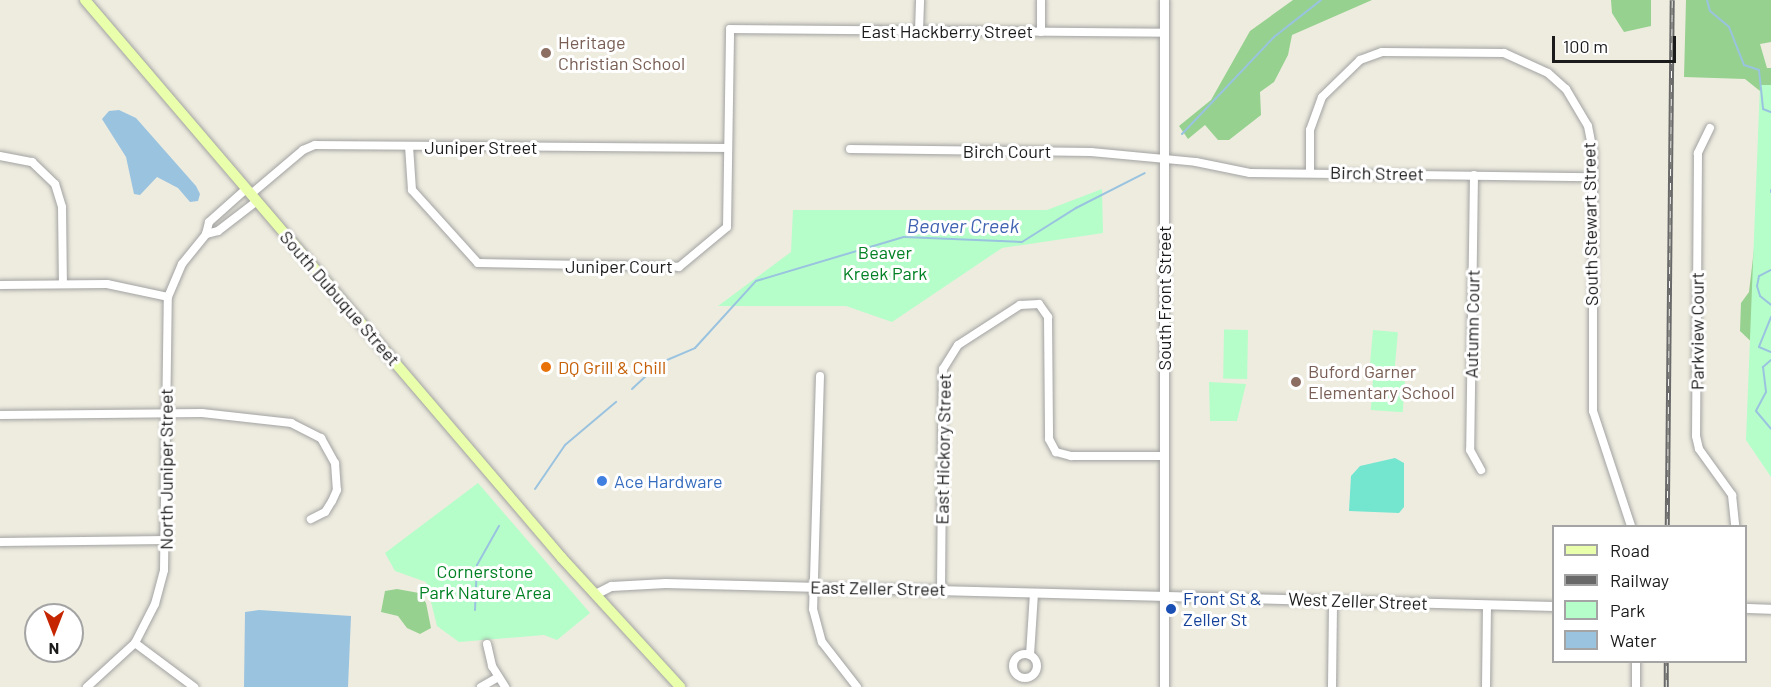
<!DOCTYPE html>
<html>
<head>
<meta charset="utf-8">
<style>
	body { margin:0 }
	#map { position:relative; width:1771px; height:687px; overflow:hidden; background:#eeecdf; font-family:Barlow,sans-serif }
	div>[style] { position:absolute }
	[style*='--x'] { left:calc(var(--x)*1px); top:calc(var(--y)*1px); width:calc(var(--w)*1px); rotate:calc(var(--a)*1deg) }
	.forest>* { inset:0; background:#96d18f }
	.park>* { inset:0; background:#b5fec9; transform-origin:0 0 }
	.pitch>* { inset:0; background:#74e6d0 }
	.water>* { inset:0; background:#9ac3e0 }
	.stream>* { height:2px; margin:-1px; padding:0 1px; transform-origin:1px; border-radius:1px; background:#9ac3e0 }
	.roads { filter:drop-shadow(0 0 2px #a2a2a2) drop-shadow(0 0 2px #a2a2a2) }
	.minor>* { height:8px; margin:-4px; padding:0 4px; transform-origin:4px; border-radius:4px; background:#fff }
	.minor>.ring { margin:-4px; padding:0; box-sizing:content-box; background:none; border:8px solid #fff; border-radius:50% }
	.tertiary>* { height:9px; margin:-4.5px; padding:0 4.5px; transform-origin:4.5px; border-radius:4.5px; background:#fff }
	.secondary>* { height:10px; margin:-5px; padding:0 5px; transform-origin:5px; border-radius:5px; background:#eaffab }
	.rail>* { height:4.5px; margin-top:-2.25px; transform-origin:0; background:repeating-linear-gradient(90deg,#fff 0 7px,#696969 0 14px); box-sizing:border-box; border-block:2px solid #696969 }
	.dots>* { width:16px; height:16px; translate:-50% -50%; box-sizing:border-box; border:3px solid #fff; border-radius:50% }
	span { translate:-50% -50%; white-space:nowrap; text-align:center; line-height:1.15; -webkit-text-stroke:6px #fff; paint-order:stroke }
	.street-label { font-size:18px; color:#1b1b1b }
	.education-label { font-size:18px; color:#785e54 }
	.left { translate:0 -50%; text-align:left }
	.park-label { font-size:18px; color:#018024 }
	.food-label { font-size:18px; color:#c56008 }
	.shop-label { font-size:18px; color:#366cbe }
	.transit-label { font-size:18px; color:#164399 }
	.water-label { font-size:20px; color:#4062b2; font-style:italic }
	.legend { position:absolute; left:1552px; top:525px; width:195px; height:138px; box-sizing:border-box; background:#fff; border:2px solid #a4a4a4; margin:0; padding:8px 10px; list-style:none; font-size:18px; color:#1b1b1b }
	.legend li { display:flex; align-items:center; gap:12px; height:30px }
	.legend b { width:30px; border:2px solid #a4a4a4 }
	.north { position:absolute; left:24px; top:603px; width:60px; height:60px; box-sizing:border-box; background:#fff; border:2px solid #a4a4a4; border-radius:50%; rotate:180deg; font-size:16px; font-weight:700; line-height:24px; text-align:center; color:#1b1b1b }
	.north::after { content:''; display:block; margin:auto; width:21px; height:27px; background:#c52600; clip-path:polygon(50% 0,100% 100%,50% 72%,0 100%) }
	.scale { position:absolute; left:1552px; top:36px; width:124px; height:27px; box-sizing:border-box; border:3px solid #1b1b1b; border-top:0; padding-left:8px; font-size:18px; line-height:21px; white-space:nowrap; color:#1b1b1b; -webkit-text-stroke:4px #fff; paint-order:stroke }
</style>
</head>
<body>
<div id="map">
	<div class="forest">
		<div style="clip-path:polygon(1293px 0,1372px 0,1292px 35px,1288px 55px,1274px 82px,1260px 92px,1261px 115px,1229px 140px,1218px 140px,1205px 125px,1188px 139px,1179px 126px,1211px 100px,1250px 31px)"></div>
		<div style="clip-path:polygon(1611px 0,1651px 0,1651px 26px,1624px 32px,1612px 13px)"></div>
		<div style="clip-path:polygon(1686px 0,1771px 0,1771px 42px,1760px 44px,1767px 68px,1771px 68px,1771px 473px,1760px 350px,1740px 331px,1741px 303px,1749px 292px,1758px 215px,1765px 95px,1745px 79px,1684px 77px)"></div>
		<div style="clip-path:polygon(397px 589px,419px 593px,426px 603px,431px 628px,420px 634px,407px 628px,398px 616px,381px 612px,385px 591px)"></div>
	</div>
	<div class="park">
		<div style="clip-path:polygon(1760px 85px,1771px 85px,1771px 477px,1746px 440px)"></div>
		<div style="clip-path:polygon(1102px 189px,1103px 233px,1002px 248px,892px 322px,846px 306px,718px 306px,791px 252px,793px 210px,1047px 210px)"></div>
		<div style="left:1248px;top:330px;width:49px;height:24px;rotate:91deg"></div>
		<div style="left:1373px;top:330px;width:25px;height:46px;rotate:5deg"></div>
		<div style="left:1373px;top:379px;width:32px;height:31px;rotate:4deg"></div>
		<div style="clip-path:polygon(1209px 382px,1246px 384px,1237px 421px,1210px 421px)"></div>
		<div style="clip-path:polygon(478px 483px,590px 613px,557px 640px,544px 635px,459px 642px,437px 626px,426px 582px,395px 571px,385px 553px)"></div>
	</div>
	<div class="pitch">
		<div style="clip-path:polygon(1395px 458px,1404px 463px,1404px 507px,1399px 513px,1349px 511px,1351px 476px,1360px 466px)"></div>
	</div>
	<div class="water">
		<div style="clip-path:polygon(119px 110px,136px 118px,196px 186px,200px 194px,198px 201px,190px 202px,178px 188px,157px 177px,140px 195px,134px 194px,126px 157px,102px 119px,109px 111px)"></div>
		<div style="clip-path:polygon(259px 610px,351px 616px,348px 687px,244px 687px,245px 612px)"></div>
	</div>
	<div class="stream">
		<div style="--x:1707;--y:0;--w:11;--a:75"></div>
		<div style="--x:1710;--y:11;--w:25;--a:40"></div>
		<div style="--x:1729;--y:27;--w:41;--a:68.5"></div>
		<div style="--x:1744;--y:65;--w:16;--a:18"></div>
		<div style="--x:1759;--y:70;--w:39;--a:84"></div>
		<div style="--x:1763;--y:109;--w:9;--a:21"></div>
		<div style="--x:1182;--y:134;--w:134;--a:-46.5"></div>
		<div style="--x:1274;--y:37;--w:60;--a:-38.2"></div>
		<div style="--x:1771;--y:190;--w:2;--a:90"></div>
		<div style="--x:1771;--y:270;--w:13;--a:153"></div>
		<div style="--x:1759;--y:276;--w:10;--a:101"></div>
		<div style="--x:1757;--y:286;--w:10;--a:73"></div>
		<div style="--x:1760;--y:296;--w:14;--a:39"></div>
		<div style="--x:1771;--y:317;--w:32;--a:112"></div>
		<div style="--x:1759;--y:347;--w:13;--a:23"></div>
		<div style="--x:1771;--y:360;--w:11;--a:139"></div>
		<div style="--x:1763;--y:367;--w:25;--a:83"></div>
		<div style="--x:1766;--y:392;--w:21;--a:118"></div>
		<div style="--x:1756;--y:411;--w:23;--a:50"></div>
		<div style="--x:632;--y:389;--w:38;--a:-43"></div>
		<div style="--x:660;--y:363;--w:38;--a:-23"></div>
		<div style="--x:695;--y:348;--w:91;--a:-47.7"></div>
		<div style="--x:756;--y:281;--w:154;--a:-16.6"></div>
		<div style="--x:904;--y:237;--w:118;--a:2.4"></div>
		<div style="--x:1022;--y:242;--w:64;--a:-32.2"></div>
		<div style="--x:1076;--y:208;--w:77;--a:-26.9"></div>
		<div style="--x:535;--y:489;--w:53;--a:-55.7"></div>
		<div style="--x:565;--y:445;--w:67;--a:-40.1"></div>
		<div style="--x:475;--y:610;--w:45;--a:-87.5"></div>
		<div style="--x:477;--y:565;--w:45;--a:-60.6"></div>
	</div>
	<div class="roads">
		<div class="minor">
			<div style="--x:919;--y:31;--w:31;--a:-88"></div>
			<div style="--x:1041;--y:32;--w:32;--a:-90"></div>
			<div style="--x:1710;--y:128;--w:28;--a:116"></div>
			<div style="--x:1698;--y:153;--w:283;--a:90.4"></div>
			<div style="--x:1696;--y:436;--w:13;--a:77"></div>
			<div style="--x:1699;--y:449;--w:57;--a:54.3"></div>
			<div style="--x:1732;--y:495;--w:31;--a:84"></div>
			<div style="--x:409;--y:146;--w:44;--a:86.1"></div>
			<div style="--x:412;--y:190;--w:98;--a:47.9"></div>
			<div style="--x:478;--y:263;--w:201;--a:1.1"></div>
			<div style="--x:679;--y:267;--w:62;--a:-39.8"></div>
			<div style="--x:727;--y:227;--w:198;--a:-89.1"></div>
			<div style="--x:730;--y:29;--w:434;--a:0.5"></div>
			<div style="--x:850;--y:149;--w:241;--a:0.7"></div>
			<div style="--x:1091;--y:152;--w:105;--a:5.4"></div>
			<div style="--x:1196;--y:162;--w:55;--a:11.5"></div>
			<div style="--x:1250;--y:173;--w:342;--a:0.7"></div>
			<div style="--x:0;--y:156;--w:33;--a:11"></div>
			<div style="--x:32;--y:162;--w:32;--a:44"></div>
			<div style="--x:55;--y:184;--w:24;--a:73"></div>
			<div style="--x:62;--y:207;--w:77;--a:89.3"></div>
			<div style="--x:1310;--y:172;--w:42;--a:-90"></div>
			<div style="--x:1310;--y:130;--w:35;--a:-70"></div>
			<div style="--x:1322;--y:97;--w:53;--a:-44.2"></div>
			<div style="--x:1360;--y:60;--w:23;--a:-20"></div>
			<div style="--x:1382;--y:52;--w:122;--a:0.5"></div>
			<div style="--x:1504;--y:53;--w:48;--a:24.4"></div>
			<div style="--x:1548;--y:73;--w:24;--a:42"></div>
			<div style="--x:1566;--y:89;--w:43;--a:59.3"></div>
			<div style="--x:1588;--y:126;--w:25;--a:79"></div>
			<div style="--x:1593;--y:151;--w:260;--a:90"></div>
			<div style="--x:1593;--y:411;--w:121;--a:71.7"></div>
			<div style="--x:1474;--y:175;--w:275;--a:90.8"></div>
			<div style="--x:1470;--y:450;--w:23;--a:61"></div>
			<div style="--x:251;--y:194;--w:68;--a:-40.2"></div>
			<div style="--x:303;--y:150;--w:13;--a:-23"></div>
			<div style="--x:315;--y:145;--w:413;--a:0.4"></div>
			<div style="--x:206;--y:234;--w:12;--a:-14"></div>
			<div style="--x:218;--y:231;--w:49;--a:-37.6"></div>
			<div style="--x:0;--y:285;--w:107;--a:-0.5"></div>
			<div style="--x:107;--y:284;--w:62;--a:12"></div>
			<div style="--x:820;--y:376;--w:233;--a:91.7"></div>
			<div style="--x:813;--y:609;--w:34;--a:75"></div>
			<div style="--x:822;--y:642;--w:57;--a:52.1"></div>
			<div style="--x:0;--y:415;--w:202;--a:-0.6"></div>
			<div style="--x:202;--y:413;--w:90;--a:6.4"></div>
			<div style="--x:291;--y:423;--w:34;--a:27"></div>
			<div style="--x:321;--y:438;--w:29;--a:61"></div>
			<div style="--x:335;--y:463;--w:27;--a:86"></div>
			<div style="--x:337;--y:490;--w:12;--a:114"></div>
			<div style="--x:332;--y:501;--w:13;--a:122"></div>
			<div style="--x:325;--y:512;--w:16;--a:153"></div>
			<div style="--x:0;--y:542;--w:167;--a:-0.7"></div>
			<div style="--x:941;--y:590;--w:221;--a:-89.5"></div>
			<div style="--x:943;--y:369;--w:28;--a:-58"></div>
			<div style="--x:958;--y:345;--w:74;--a:-32.8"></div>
			<div style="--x:1020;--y:305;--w:19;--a:-3"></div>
			<div style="--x:1039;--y:304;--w:16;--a:55"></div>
			<div style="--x:1048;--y:317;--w:122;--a:89.5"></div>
			<div style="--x:1049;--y:439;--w:15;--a:62"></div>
			<div style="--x:1056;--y:452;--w:16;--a:15"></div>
			<div style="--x:1071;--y:456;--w:92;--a:0"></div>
			<div style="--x:135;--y:643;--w:74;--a:36.7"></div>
			<div style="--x:487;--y:644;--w:23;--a:77"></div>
			<div style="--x:492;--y:666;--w:25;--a:58"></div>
			<div class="ring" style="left:1013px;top:654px;width:16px;height:16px"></div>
			<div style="--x:1030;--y:655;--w:62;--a:-86.3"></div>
			<div style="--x:87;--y:687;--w:65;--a:-42.5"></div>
			<div style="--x:135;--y:643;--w:44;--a:-62.9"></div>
			<div style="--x:155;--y:604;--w:35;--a:-75"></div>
			<div style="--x:164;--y:570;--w:273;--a:-89.2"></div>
			<div style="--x:168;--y:297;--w:36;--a:-67"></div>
			<div style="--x:182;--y:264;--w:38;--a:-51"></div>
			<div style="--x:206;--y:234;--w:12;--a:-76"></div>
			<div style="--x:209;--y:222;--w:50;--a:-41.7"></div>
			<div style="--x:481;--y:687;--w:20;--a:-30"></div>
			<div style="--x:1332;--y:687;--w:87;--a:-89.3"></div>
			<div style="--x:1486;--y:687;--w:82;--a:-89.3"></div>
			<div style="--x:1636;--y:687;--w:25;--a:-90"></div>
		</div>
		<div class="tertiary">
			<div style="--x:595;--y:594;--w:18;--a:-27"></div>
			<div style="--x:611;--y:586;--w:54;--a:-3.2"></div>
			<div style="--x:665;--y:583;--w:889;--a:1.48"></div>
			<div style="--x:1746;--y:608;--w:25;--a:2"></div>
			<div style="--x:1164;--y:687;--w:687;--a:-90"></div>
		</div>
		<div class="secondary">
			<div style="--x:85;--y:0;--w:734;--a:49.47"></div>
			<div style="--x:562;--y:558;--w:175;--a:47.5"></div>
		</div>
	</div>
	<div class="rail">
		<div style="--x:1667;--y:526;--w:526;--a:-89.46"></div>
		<div style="--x:1666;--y:687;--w:25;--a:-90"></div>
	</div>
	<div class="dots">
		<div style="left:546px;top:53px;background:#8d6e63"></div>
		<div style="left:546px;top:367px;background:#e8710a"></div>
		<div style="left:1296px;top:382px;background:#8d6e63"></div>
		<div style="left:602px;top:481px;background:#3f7fe0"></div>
		<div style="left:1171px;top:609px;background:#1a4fb4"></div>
	</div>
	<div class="street-label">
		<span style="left:947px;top:31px">East Hackberry Street</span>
		<span style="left:481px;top:147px">Juniper Street</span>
		<span style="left:1007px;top:151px">Birch Court</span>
		<span style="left:1377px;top:173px;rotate:1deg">Birch Street</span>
		<span style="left:1590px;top:224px;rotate:-91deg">South Stewart Street</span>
		<span style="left:619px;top:266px">Juniper Court</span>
		<span style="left:340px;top:298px;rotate:49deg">South Dubuque Street</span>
		<span style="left:1164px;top:298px;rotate:-90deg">South Front Street</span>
		<span style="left:1472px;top:324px;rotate:-89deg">Autumn Court</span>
		<span style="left:1697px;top:331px;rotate:-90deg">Parkview Court</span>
		<span style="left:943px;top:449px;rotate:-89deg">East Hickory Street</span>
		<span style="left:166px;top:469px;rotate:-90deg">North Juniper Street</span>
		<span style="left:878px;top:588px;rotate:1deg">East Zeller Street</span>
		<span style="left:1358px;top:601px;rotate:2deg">West Zeller Street</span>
	</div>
	<div class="education-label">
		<span class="left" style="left:558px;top:53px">Heritage<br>Christian School</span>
		<span class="left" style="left:1308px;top:382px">Buford Garner<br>Elementary School</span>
	</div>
	<div class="park-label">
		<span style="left:885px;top:263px">Beaver<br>Kreek Park</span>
		<span style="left:485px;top:582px">Cornerstone<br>Park Nature Area</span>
	</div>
	<div class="food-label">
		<span class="left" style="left:558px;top:367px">DQ Grill &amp; Chill</span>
	</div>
	<div class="shop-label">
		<span class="left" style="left:614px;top:481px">Ace Hardware</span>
	</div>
	<div class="transit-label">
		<span class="left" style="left:1183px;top:609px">Front St &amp;<br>Zeller St</span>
	</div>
	<div class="water-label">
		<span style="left:963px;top:225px">Beaver Creek</span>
	</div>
	<ul class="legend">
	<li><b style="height:8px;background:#eaffab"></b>Road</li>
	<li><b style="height:8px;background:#696969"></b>Railway</li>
	<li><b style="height:16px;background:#b5fec9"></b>Park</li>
	<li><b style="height:16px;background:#9ac3e0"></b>Water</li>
	</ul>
	<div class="north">N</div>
	<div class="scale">100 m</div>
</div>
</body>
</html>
